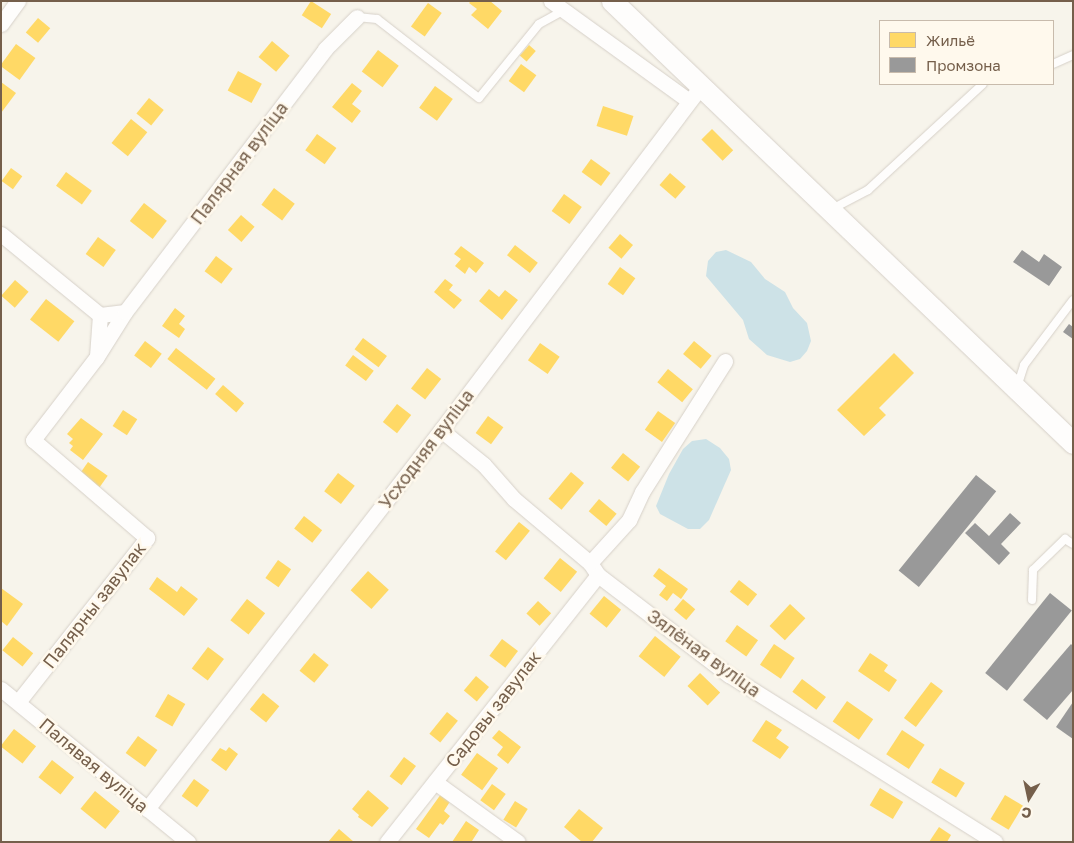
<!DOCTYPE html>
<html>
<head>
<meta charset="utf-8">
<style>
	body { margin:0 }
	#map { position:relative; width:1074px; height:843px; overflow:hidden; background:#f7f4eb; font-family:"Golos Text",sans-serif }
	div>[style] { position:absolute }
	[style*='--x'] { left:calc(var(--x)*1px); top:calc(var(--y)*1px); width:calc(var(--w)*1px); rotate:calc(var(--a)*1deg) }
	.water>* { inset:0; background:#cde2e7 }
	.homes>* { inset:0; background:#ffd966; transform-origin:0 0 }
	.industry>* { inset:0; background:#999; transform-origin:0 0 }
	.roads { filter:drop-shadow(0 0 1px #d6d0c8) drop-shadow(0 0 1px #d6d0c8) }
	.lane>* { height:8px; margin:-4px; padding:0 4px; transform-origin:4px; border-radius:4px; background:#fefdfc }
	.street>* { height:15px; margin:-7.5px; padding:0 7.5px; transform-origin:7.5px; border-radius:7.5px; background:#fefdfc }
	.secondary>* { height:21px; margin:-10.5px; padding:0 10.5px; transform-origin:10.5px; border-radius:10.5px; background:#fefdfc }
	span { translate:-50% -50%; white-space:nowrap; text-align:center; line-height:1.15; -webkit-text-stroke:5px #fff9ed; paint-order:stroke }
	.street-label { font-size:18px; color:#755f4b }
	.frame { position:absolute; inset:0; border:2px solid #755f4b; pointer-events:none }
	.legend { position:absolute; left:879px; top:20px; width:175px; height:65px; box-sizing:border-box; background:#fff9ed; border:1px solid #c8bbac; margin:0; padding:6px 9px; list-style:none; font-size:15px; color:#755f4b }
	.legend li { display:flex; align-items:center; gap:10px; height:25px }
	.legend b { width:25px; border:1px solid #c8bbac }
	.north { position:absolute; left:1004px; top:773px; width:50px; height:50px; -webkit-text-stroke:4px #fff9ed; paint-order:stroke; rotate:190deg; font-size:14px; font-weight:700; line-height:20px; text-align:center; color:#755f4b }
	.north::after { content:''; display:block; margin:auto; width:18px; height:22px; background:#755f4b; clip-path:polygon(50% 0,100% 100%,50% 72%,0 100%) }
</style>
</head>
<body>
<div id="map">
	<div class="water">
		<div style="clip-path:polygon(726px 250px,751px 262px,765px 279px,785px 292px,793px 308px,807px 323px,811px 341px,807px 351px,800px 359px,790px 362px,767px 355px,749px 339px,743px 320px,706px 276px,708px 261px,716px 252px)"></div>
		<div style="clip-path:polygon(706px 439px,720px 448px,729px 459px,731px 470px,709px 520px,700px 529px,688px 529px,660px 514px,656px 506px,669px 474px,683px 449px,692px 441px)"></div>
	</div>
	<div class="homes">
		<div style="left:311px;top:1px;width:24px;height:17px;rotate:33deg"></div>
		<div style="clip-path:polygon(471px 1px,490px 1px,502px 11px,488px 29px,471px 15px,477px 9px,469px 3px)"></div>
		<div style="left:428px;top:3px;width:17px;height:29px;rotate:36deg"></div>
		<div style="left:38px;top:18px;width:16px;height:19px;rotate:40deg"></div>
		<div style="left:272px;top:41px;width:23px;height:21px;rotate:40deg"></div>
		<div style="left:16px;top:44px;width:24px;height:27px;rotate:36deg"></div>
		<div style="left:529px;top:45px;width:9px;height:14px;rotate:41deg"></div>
		<div style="left:378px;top:50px;width:26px;height:27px;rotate:37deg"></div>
		<div style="left:521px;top:64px;width:19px;height:21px;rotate:36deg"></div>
		<div style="left:238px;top:71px;width:27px;height:22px;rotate:28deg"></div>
		<div style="clip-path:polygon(1px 82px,16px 93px,1px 113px)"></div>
		<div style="clip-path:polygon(352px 83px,362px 91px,352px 104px,361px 111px,352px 123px,332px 107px)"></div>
		<div style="left:435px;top:86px;width:22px;height:27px;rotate:36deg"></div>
		<div style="left:149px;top:98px;width:19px;height:20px;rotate:39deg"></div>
		<div style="left:603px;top:106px;width:32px;height:21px;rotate:18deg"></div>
		<div style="left:131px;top:119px;width:21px;height:31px;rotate:39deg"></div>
		<div style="left:712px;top:129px;width:30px;height:15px;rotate:45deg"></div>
		<div style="left:317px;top:134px;width:24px;height:20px;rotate:36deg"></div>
		<div style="left:591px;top:159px;width:24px;height:16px;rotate:36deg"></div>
		<div style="left:11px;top:168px;width:14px;height:16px;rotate:36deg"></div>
		<div style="left:66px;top:172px;width:32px;height:17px;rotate:36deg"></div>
		<div style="left:670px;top:173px;width:21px;height:16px;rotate:41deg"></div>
		<div style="left:274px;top:188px;width:26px;height:21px;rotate:37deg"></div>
		<div style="left:564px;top:194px;width:22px;height:21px;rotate:36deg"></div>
		<div style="left:144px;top:203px;width:29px;height:23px;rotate:38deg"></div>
		<div style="left:241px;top:215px;width:18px;height:20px;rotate:41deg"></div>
		<div style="left:620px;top:234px;width:17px;height:18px;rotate:40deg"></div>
		<div style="left:98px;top:237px;width:22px;height:21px;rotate:36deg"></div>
		<div style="left:515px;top:245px;width:29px;height:13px;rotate:38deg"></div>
		<div style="clip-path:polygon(461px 246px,484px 263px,476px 273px,469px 267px,465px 274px,455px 266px,461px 259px,454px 254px)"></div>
		<div style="left:216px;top:256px;width:21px;height:19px;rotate:37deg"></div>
		<div style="left:620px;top:267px;width:19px;height:21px;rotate:36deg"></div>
		<div style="clip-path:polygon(445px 279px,453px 285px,449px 290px,462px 300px,454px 309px,434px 292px)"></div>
		<div style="left:15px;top:280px;width:18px;height:21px;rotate:41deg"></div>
		<div style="clip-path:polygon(489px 289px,499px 297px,505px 290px,518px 300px,502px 320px,479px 301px)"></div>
		<div style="left:46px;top:299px;width:36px;height:26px;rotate:38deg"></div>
		<div style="clip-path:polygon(175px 308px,185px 316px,179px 324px,185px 329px,179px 338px,162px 326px)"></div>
		<div style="left:363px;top:338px;width:30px;height:14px;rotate:37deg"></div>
		<div style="left:145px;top:341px;width:21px;height:18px;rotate:37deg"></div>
		<div style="left:694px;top:341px;width:23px;height:17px;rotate:40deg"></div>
		<div style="left:540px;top:343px;width:24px;height:21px;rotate:35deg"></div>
		<div style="left:176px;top:348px;width:50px;height:14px;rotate:38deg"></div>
		<div style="clip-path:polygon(894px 353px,914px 373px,879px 408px,886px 415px,864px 436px,837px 410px)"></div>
		<div style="left:353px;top:355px;width:26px;height:13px;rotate:37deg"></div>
		<div style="left:427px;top:368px;width:18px;height:26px;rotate:38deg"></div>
		<div style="left:668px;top:369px;width:32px;height:17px;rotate:39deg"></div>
		<div style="left:223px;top:385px;width:28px;height:12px;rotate:41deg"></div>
		<div style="left:397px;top:404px;width:18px;height:23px;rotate:38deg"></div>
		<div style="left:123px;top:410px;width:17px;height:19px;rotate:33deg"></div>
		<div style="left:658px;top:411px;width:21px;height:23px;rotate:35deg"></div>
		<div style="left:488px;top:416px;width:19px;height:21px;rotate:36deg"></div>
		<div style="clip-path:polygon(81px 418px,103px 434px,83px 460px,70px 450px,73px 446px,69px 443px,73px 439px,67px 434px)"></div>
		<div style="left:623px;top:453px;width:22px;height:19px;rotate:39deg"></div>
		<div style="left:88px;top:462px;width:24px;height:14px;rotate:35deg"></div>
		<div style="left:571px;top:472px;width:17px;height:35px;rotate:40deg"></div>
		<div style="left:338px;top:473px;width:21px;height:23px;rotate:37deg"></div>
		<div style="left:599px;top:499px;width:23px;height:16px;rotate:40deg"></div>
		<div style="left:304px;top:516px;width:23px;height:16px;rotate:38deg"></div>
		<div style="left:519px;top:522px;width:14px;height:38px;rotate:39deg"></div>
		<div style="left:560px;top:558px;width:22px;height:26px;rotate:39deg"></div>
		<div style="left:278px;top:560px;width:16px;height:22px;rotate:35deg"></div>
		<div style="clip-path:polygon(659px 568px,688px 589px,681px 599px,673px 593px,667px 601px,659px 595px,666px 586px,653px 576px)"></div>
		<div style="left:368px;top:571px;width:28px;height:26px;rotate:42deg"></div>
		<div style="clip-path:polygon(157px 577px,177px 592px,181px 586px,198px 599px,184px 616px,149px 589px)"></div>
		<div style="left:739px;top:580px;width:23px;height:15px;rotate:38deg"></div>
		<div style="clip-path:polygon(1px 588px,23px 604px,7px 626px,1px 621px)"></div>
		<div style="left:604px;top:596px;width:22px;height:23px;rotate:39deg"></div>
		<div style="left:247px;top:599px;width:23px;height:27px;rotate:38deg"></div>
		<div style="left:683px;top:599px;width:16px;height:14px;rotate:40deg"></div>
		<div style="left:538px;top:601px;width:18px;height:17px;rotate:43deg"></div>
		<div style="left:790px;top:604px;width:21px;height:30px;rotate:43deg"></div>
		<div style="left:737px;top:625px;width:26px;height:20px;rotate:36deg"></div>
		<div style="left:655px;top:636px;width:33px;height:26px;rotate:39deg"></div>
		<div style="left:13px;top:637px;width:26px;height:17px;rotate:39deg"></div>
		<div style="left:502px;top:639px;width:20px;height:21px;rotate:37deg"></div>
		<div style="left:774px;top:644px;width:25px;height:25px;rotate:34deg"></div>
		<div style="left:208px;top:647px;width:20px;height:27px;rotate:37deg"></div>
		<div style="left:314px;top:653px;width:19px;height:23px;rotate:39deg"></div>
		<div style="clip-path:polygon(870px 653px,888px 665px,884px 671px,897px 680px,889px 692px,858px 671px)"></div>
		<div style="left:700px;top:673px;width:28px;height:18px;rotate:44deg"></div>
		<div style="left:476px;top:676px;width:17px;height:19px;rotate:40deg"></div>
		<div style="left:802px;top:679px;width:30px;height:16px;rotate:37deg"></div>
		<div style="left:931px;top:682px;width:15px;height:45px;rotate:37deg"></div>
		<div style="left:263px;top:693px;width:21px;height:21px;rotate:39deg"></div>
		<div style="left:168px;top:694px;width:20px;height:26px;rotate:30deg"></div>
		<div style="left:847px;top:701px;width:32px;height:25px;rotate:35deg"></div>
		<div style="left:447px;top:712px;width:14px;height:28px;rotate:39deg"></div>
		<div style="clip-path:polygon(766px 720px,782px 730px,776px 738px,789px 747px,780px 759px,752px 741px)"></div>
		<div style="left:14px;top:729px;width:28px;height:22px;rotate:38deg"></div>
		<div style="clip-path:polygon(499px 730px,521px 747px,508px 764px,497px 755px,503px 747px,492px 738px)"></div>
		<div style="left:902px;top:730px;width:27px;height:29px;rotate:33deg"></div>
		<div style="left:138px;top:736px;width:24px;height:21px;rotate:36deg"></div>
		<div style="clip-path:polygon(229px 747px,238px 754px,226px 771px,211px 760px,220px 748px,226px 751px)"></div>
		<div style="left:477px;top:753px;width:26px;height:27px;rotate:36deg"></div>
		<div style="left:404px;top:757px;width:15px;height:24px;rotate:37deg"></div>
		<div style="left:52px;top:760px;width:28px;height:22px;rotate:38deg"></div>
		<div style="left:940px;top:768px;width:29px;height:17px;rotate:31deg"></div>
		<div style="left:194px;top:779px;width:19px;height:21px;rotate:36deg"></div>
		<div style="left:492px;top:784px;width:17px;height:20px;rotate:36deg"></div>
		<div style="left:880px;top:788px;width:27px;height:20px;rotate:31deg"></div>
		<div style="clip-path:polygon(368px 790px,389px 808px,372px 827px,358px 817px,359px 815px,352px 809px)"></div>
		<div style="left:95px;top:791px;width:32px;height:23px;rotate:39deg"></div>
		<div style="clip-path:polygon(441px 794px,451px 800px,444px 811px,450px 816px,443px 825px,440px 823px,429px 838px,416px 829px)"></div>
		<div style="left:1005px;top:795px;width:21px;height:28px;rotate:31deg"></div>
		<div style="left:515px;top:801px;width:15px;height:22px;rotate:32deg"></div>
		<div style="clip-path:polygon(579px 809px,603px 828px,592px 842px,582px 842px,564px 827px)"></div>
		<div style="clip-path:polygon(466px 821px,479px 830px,472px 841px,474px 842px,452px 842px)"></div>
		<div style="clip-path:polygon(939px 827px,951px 835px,947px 842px,929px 842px)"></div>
		<div style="clip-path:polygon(339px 829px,354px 842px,328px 842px)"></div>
	</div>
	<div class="industry">
		<div style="clip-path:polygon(1022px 250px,1039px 262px,1044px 254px,1062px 267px,1049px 286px,1013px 262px)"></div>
		<div style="clip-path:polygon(1069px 324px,1073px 327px,1073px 339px,1063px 332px)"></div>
		<div style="left:976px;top:475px;width:26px;height:123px;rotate:39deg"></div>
		<div style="clip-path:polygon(1010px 513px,1021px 523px,1001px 544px,1010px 553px,999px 565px,965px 533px,975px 523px,989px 536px)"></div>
		<div style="left:1050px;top:593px;width:28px;height:103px;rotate:39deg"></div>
		<div style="clip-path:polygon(1071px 644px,1073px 646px,1073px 690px,1047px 720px,1023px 700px)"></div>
		<div style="clip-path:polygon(1073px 702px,1073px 739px,1056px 727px)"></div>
	</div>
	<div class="roads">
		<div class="lane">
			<div style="--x:357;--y:17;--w:20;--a:6"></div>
			<div style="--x:377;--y:19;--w:129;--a:37.8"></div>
			<div style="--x:479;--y:98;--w:95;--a:-51"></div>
			<div style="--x:539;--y:24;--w:26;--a:-29"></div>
			<div style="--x:1053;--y:64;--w:22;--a:-24"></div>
			<div style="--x:832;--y:209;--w:41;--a:-27.8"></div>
			<div style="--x:868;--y:190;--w:156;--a:-42.7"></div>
			<div style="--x:1017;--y:387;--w:23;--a:-72"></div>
			<div style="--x:1024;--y:365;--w:81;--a:-53"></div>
			<div style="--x:1032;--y:600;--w:30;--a:-88"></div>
			<div style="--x:1033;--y:570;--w:45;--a:-44.1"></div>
			<div style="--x:1065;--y:539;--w:9;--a:32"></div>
		</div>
		<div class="street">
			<div style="--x:551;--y:1;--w:169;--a:35.9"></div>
			<div style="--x:1;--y:24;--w:29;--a:-54"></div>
			<div style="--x:1;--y:234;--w:128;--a:39.3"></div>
			<div style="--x:100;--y:315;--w:25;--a:-7"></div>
			<div style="--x:97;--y:356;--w:41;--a:-85.8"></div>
			<div style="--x:441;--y:430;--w:55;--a:39.1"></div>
			<div style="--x:484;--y:465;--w:45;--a:48.6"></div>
			<div style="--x:514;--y:499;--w:99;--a:40.1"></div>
			<div style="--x:590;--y:563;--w:14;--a:56"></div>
			<div style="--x:598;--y:575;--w:165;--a:37.4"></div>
			<div style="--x:729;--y:675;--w:314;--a:32.1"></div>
			<div style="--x:590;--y:563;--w:58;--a:-47.8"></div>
			<div style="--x:629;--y:520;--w:31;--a:-65"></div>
			<div style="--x:642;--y:492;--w:155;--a:-57.6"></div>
			<div style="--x:1;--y:689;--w:242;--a:39.3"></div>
			<div style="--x:18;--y:702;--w:209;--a:-51.8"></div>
			<div style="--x:147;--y:538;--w:150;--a:-139.3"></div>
			<div style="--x:33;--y:440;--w:103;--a:-52.5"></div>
			<div style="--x:96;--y:358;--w:54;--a:-57.8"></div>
			<div style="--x:125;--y:312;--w:330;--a:-52.7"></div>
			<div style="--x:325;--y:49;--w:45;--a:-45"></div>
			<div style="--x:435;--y:782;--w:102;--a:35.9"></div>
			<div style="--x:147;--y:809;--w:480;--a:-52.2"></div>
			<div style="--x:441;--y:430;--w:431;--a:-52.9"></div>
			<div style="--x:387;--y:842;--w:340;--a:-51.7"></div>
		</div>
		<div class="secondary">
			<div style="--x:612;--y:1;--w:639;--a:43.79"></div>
		</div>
	</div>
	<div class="street-label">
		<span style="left:239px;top:163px;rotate:-53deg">Палярная вуліца</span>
		<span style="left:426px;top:449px;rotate:-53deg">Усходняя вуліца</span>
		<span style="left:94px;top:605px;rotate:-52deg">Палярны завулак</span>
		<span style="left:704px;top:653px;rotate:36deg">Зялёная вуліца</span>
		<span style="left:493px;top:709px;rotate:-52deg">Садовы завулак</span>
		<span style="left:94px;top:765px;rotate:40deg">Палявая вуліца</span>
	</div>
	<div class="frame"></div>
	<ul class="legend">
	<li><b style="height:14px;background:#ffd966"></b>Жильё</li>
	<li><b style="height:14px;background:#999"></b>Промзона</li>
	</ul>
	<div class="north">С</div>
</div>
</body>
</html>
